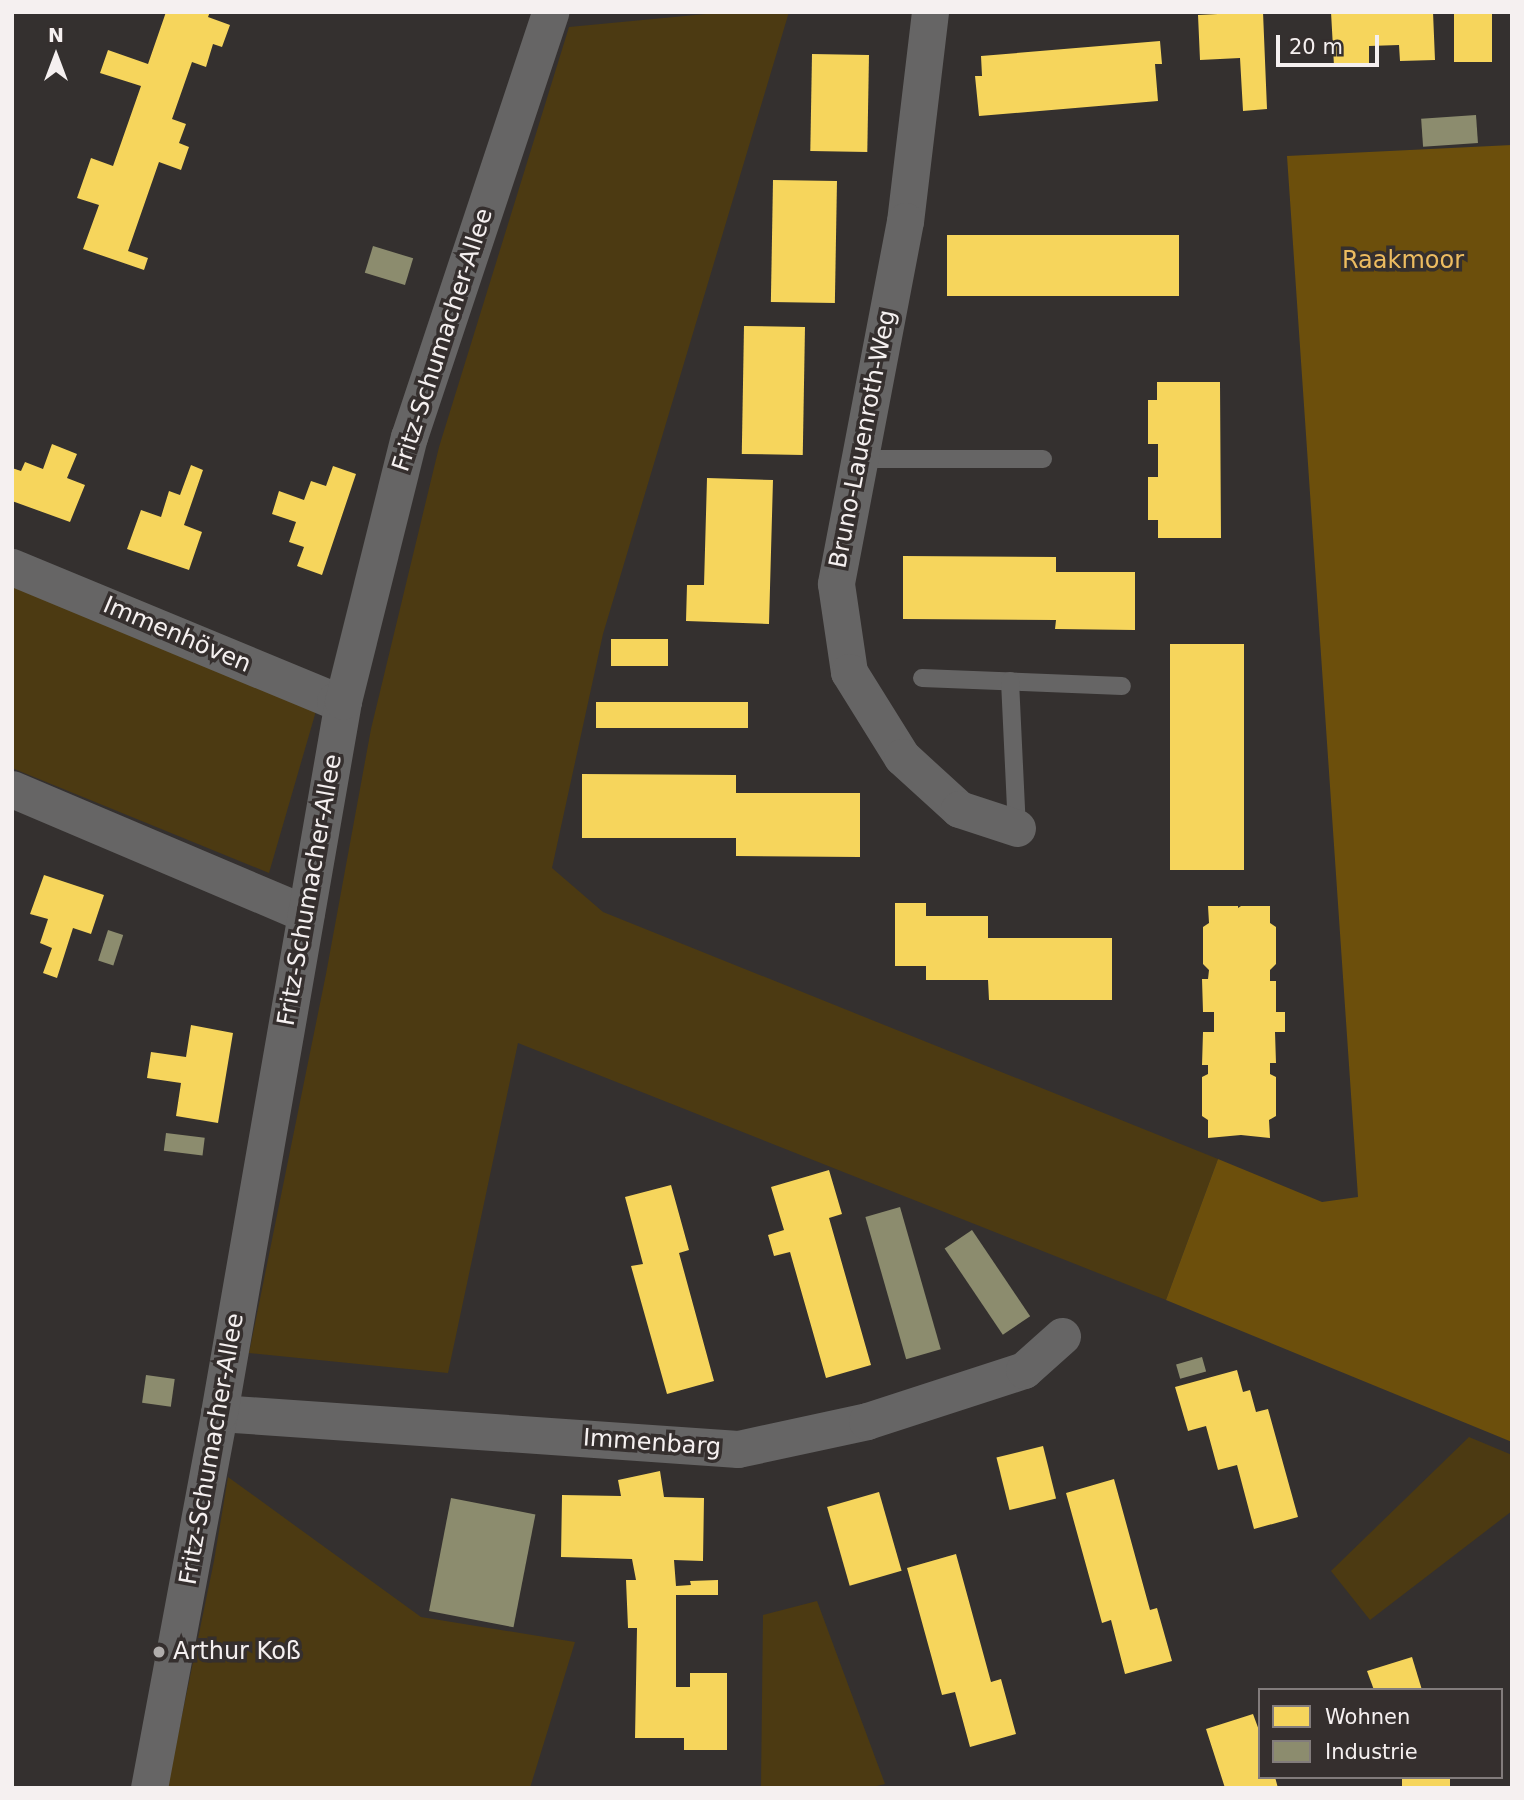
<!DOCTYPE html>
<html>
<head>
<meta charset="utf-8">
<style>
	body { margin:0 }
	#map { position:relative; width:1524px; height:1800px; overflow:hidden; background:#34302f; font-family:"DejaVu Sans",sans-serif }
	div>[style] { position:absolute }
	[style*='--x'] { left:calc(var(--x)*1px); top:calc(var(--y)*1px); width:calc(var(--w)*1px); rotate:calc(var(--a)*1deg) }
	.green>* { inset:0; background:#4c3a12 }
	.forest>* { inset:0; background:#6c4f0c }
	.homes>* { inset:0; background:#f6d55c; transform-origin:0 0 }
	.industry>* { inset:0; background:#8c8c6e; transform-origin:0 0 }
	.lane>* { height:18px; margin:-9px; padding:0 9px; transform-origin:9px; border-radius:9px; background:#666565 }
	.street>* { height:37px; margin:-18.5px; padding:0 18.5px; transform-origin:18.5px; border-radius:18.5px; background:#666565 }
	.dots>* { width:19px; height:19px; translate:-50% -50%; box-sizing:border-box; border:4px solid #352f2e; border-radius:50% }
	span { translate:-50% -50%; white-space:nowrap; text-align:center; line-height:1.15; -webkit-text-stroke:7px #352f2e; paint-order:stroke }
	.park-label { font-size:24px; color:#edbc60 }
	.street-label { font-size:24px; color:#f5f0f0 }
	.poi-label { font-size:24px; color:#f5f0f0 }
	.left { translate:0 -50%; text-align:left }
	.frame { position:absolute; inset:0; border:14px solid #f5f0f0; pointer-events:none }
	.legend { position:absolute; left:1258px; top:1688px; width:245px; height:91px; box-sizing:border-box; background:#352f2e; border:2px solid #827c7c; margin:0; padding:9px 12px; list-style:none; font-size:21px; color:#f5f0f0 }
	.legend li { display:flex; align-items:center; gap:14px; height:35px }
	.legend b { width:35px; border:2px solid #827c7c }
	.north { position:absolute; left:21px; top:21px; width:70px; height:70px; -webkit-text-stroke:5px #352f2e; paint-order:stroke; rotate:0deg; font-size:19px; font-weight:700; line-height:28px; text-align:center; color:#f5f0f0 }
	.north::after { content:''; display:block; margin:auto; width:24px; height:32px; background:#f5f0f0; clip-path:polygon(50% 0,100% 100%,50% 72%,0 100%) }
	.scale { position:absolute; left:1276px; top:35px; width:103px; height:32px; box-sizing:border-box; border:4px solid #f5f0f0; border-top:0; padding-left:9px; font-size:21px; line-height:24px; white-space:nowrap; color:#f5f0f0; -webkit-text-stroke:5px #352f2e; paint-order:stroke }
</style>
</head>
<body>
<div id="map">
	<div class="green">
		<div style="clip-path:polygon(727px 12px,789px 12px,603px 634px,552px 868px,603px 912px,1218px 1159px,1166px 1300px,518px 1043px,448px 1373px,249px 1353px,326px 974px,371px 729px,439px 447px,569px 27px)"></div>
		<div style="clip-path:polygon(12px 582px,316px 711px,269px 873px,12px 768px)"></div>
		<div style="clip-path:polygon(1469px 1437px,1512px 1455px,1512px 1511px,1370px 1620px,1331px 1571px)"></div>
		<div style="clip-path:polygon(228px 1477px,421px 1617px,575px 1642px,530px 1788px,167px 1788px,214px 1561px)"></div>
		<div style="clip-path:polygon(817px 1601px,885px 1784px,868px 1788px,761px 1788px,763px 1615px)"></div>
	</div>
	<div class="forest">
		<div style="clip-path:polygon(1512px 145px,1512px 1442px,1166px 1300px,1218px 1159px,1322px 1202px,1358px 1197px,1287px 156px)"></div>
	</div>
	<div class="homes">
		<div style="clip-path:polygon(166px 12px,210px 12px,208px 17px,230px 25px,222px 47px,213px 44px,206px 67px,192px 62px,172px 119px,186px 124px,179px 143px,189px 147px,181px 170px,159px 162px,128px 251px,148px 258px,144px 270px,83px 249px,99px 205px,77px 198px,91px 158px,113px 166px,141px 86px,100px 73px,108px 50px,148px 64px)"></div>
		<div style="clip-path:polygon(1258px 12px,1263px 12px,1267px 109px,1243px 111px,1240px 58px,1200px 60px,1198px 15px)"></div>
		<div style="clip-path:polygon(1331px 12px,1433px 12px,1435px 60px,1400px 61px,1399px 45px,1369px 46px,1369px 64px,1334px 66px)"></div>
		<div style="left:1454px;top:12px;width:38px;height:50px"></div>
		<div style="clip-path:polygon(1160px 41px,1162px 64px,1155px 64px,1158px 101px,979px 116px,975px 76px,982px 76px,981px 56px)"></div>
		<div style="left:812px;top:54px;width:57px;height:97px;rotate:1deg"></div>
		<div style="left:773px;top:180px;width:64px;height:122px;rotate:1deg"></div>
		<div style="left:947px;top:235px;width:232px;height:61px"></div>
		<div style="left:744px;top:326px;width:61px;height:128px;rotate:1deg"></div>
		<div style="clip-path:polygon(1157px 382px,1220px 382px,1221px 538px,1158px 538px,1158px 520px,1148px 520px,1148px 477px,1158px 477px,1158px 444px,1148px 444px,1148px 400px,1157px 400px)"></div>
		<div style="clip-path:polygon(52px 444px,77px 454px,67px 478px,85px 485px,70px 522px,12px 501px,12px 468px,21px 471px,25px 462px,43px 469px)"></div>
		<div style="clip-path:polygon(191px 465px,203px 470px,184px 525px,202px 532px,189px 570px,127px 549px,141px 510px,161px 517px,169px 491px,180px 495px)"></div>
		<div style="clip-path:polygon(333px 466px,356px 474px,322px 575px,297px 566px,304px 547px,289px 542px,296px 522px,272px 514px,279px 491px,304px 500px,311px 481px,326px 486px)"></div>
		<div style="clip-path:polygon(707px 478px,773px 480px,769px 624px,686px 621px,687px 585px,704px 585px)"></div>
		<div style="clip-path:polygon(903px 556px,1056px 557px,1056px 572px,1135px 572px,1135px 630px,1055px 629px,1056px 620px,903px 619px)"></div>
		<div style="left:668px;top:639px;width:27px;height:57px;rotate:90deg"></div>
		<div style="left:1170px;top:644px;width:74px;height:226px"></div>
		<div style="left:596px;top:702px;width:152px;height:26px"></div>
		<div style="clip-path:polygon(582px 774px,736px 775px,736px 793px,860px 793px,860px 857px,736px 856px,736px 838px,582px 838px)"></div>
		<div style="clip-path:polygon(44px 875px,104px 895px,91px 934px,73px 928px,57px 978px,43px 973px,52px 948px,40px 943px,48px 919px,30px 914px)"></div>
		<div style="clip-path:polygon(895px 903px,926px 903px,926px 916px,988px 916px,988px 938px,1112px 938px,1112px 1000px,989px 1000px,988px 980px,926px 980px,926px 966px,895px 966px)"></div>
		<div style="clip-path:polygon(1208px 906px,1238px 906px,1238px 908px,1241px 906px,1270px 906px,1270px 923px,1276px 927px,1276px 964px,1270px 970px,1270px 981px,1276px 981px,1276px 1012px,1285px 1012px,1285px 1032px,1275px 1032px,1276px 1063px,1270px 1063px,1270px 1074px,1276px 1077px,1276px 1116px,1269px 1120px,1270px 1138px,1241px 1135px,1208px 1138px,1208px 1120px,1202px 1116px,1202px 1077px,1208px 1074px,1208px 1065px,1202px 1065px,1203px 1032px,1214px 1032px,1214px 1012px,1203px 1012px,1202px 979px,1208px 979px,1209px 970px,1203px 964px,1203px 927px,1209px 923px)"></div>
		<div style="clip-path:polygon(191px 1025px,233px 1033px,218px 1123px,176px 1116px,181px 1083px,147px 1078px,151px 1052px,186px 1057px)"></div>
		<div style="clip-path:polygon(829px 1170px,842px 1214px,829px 1218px,871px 1365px,826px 1378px,790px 1252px,774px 1256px,768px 1235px,784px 1230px,771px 1187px)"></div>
		<div style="clip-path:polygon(671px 1185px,689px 1250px,679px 1253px,714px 1381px,667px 1394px,631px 1266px,643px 1264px,625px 1197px)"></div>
		<div style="clip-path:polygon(1237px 1370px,1243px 1392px,1250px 1390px,1256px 1412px,1268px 1409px,1298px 1517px,1254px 1529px,1237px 1465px,1218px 1470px,1206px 1426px,1188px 1431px,1175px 1387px)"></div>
		<div style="left:1043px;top:1446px;width:54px;height:48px;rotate:76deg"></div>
		<div style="clip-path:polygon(660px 1471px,664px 1497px,704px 1498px,703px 1561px,674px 1560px,676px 1586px,691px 1585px,690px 1581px,718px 1580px,718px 1595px,676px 1595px,676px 1687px,690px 1687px,690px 1673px,727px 1673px,727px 1750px,684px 1750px,684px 1738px,635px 1738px,637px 1628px,628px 1628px,626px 1580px,636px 1580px,632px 1559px,561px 1557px,562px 1495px,621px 1496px,618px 1480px)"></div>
		<div style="clip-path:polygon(1114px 1479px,1150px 1610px,1157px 1608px,1172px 1661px,1125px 1674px,1111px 1620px,1102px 1623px,1066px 1493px)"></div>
		<div style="left:879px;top:1492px;width:82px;height:54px;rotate:74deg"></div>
		<div style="clip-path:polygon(956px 1554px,991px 1682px,1001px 1679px,1016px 1734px,970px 1747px,955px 1692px,942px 1695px,907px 1568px)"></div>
		<div style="clip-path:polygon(1412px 1657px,1422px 1690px,1374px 1690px,1367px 1671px)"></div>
		<div style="clip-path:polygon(1253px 1714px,1260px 1733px,1260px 1777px,1275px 1777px,1278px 1788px,1225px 1788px,1206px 1729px)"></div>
		<div style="left:1402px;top:1777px;width:48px;height:11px"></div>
	</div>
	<div class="industry">
		<div style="left:1476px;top:115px;width:28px;height:55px;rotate:86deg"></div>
		<div style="left:373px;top:246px;width:42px;height:28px;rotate:17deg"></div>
		<div style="left:108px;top:930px;width:16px;height:32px;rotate:18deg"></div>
		<div style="left:166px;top:1133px;width:39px;height:18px;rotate:7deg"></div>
		<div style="left:900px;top:1207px;width:148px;height:36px;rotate:74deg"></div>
		<div style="left:972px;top:1230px;width:104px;height:33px;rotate:56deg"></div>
		<div style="left:1202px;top:1357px;width:15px;height:27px;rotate:74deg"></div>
		<div style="left:146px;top:1375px;width:29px;height:28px;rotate:8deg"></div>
		<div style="left:451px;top:1498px;width:86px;height:115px;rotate:11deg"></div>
	</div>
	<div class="lane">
		<div style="--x:860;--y:459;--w:183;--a:0"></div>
		<div style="--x:922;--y:678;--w:200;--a:2.3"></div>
		<div style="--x:1010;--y:681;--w:147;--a:87.3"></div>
	</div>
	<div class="street">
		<div style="--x:930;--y:12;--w:210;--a:96.8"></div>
		<div style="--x:905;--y:221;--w:369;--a:100.8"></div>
		<div style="--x:836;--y:584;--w:89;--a:81.6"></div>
		<div style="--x:849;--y:672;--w:100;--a:58.1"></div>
		<div style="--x:902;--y:757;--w:77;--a:42.4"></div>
		<div style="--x:959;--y:809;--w:61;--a:18.1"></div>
		<div style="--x:12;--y:567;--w:350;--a:22.5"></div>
		<div style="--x:335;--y:701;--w:8;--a:0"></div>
		<div style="--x:12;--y:789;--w:319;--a:23"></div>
		<div style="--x:219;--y:1413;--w:520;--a:3.97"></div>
		<div style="--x:738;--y:1449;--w:132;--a:-12.2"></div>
		<div style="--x:867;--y:1421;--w:165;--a:-18"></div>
		<div style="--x:1024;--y:1370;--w:51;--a:-41.8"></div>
		<div style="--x:149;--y:1788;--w:381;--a:-79.4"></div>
		<div style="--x:219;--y:1413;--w:723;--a:-80.12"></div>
		<div style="--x:343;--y:701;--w:272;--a:-76"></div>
		<div style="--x:409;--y:437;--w:448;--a:-71.6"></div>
	</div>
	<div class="dots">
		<div style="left:159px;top:1652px;background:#b1adac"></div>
	</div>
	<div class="park-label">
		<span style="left:1403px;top:261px">Raakmoor</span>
	</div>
	<div class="street-label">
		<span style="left:443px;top:340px;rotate:-72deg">Fritz-Schumacher-Allee</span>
		<span style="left:863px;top:439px;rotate:-79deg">Bruno-Lauenroth-Weg</span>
		<span style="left:177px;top:635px;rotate:23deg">Immenhöven</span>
		<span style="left:310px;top:890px;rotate:-80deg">Fritz-Schumacher-Allee</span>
		<span style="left:652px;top:1443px;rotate:4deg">Immenbarg</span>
		<span style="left:212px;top:1449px;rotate:-80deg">Fritz-Schumacher-Allee</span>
	</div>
	<div class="poi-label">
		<span class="left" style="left:173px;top:1652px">Arthur Koß</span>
	</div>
	<div class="frame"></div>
	<ul class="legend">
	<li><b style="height:19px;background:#f6d55c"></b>Wohnen</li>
	<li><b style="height:19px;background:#8c8c6e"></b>Industrie</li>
	</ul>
	<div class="north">N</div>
	<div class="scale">20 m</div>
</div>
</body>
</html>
